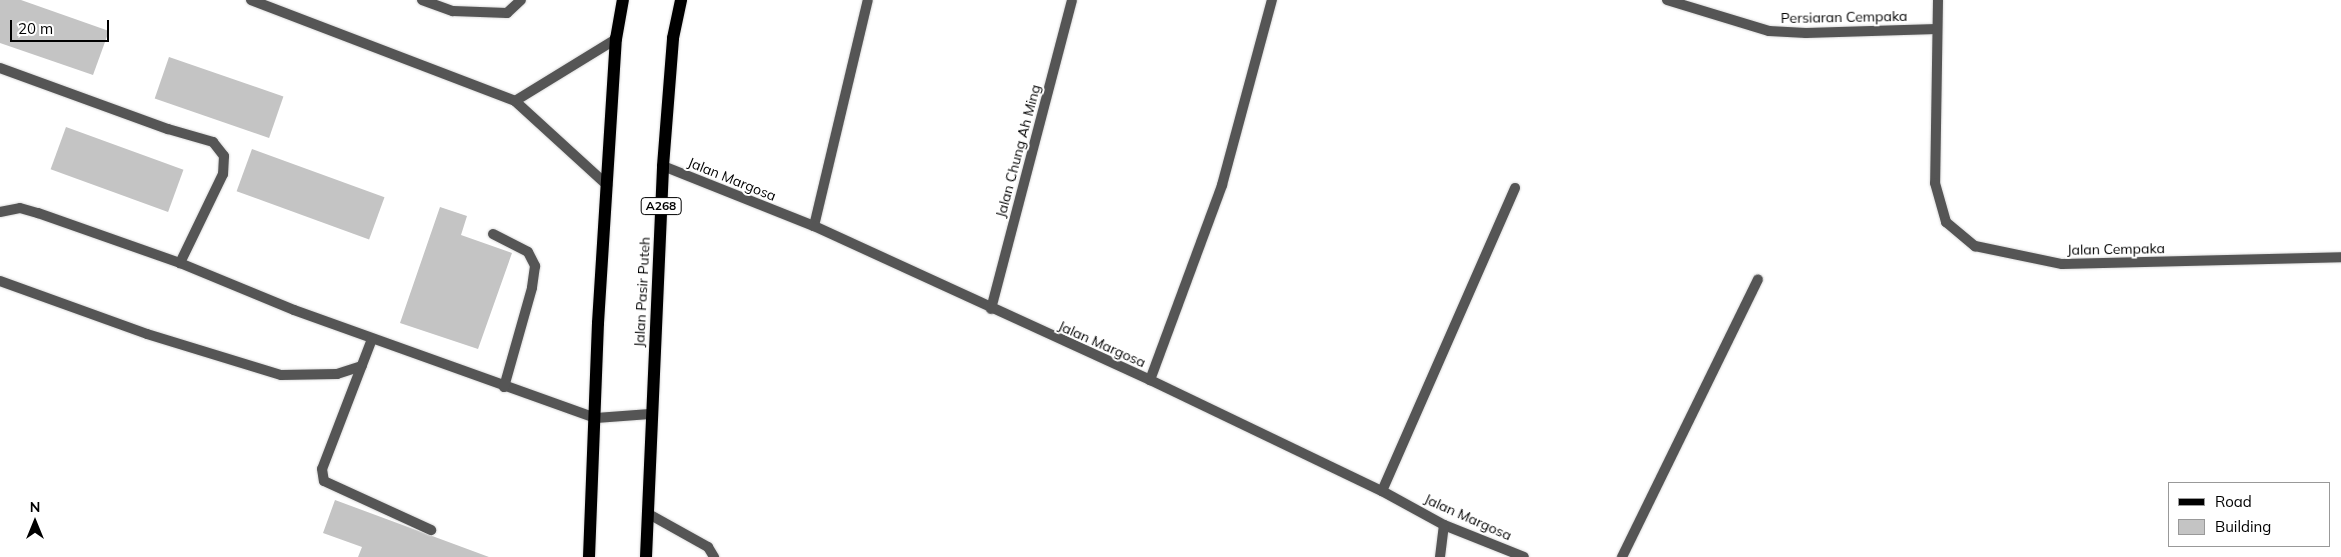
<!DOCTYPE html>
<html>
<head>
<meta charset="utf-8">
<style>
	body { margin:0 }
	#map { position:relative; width:2341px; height:557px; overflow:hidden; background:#fff; font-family:Mulish,sans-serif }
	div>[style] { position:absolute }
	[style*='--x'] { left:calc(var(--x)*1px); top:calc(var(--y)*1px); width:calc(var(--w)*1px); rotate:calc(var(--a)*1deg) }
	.building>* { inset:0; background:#c4c4c4; transform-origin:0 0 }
	.roads { filter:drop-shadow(0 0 1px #dbdbdb) drop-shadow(0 0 1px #dbdbdb) }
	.lane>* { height:10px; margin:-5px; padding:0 5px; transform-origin:5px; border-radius:5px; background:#555 }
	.street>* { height:10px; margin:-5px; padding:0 5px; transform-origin:5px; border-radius:5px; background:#555 }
	.primary>* { height:12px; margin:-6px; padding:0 6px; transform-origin:6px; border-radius:6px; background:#000 }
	span { translate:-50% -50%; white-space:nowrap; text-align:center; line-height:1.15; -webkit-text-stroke:4px #fff; paint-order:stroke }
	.shield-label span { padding:1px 4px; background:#fff; border:1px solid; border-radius:4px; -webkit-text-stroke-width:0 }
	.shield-label { font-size:12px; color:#000; font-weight:700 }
	.street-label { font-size:14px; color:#000 }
	.legend { position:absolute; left:2168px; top:482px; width:162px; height:65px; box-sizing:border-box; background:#fff; border:1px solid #999; margin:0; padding:6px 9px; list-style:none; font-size:15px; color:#000 }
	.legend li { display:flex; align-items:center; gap:10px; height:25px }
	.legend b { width:25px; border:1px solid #999 }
	.north { position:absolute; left:10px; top:497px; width:50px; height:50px; -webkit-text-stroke:4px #fff; paint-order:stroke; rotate:0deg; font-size:14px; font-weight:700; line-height:20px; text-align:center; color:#000 }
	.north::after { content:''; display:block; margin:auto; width:18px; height:22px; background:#000; clip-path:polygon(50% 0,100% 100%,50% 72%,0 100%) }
	.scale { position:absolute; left:10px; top:20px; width:99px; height:22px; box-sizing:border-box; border:2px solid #000; border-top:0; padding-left:6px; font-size:15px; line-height:18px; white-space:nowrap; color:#000; -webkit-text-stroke:4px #fff; paint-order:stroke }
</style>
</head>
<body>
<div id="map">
	<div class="building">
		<div style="clip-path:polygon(0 0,21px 0,109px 31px,93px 75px,0 43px)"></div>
		<div style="left:169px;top:57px;width:121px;height:44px;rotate:19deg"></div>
		<div style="left:66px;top:127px;width:125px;height:45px;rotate:20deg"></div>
		<div style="left:252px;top:149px;width:141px;height:45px;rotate:20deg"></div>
		<div style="clip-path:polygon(440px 207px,467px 216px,461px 235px,512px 253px,478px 349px,400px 323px)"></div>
		<div style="clip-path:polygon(335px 500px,489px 557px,358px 557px,362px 547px,323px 533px)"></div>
	</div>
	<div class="roads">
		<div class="lane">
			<div style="--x:0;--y:68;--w:179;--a:20"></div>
			<div style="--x:168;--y:129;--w:47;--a:16.1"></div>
			<div style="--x:213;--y:142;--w:18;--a:52"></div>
			<div style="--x:224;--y:156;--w:18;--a:93"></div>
			<div style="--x:223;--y:174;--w:99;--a:115.8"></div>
			<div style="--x:0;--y:212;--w:20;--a:-11"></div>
			<div style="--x:20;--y:208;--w:19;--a:16"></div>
			<div style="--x:38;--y:213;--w:151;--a:19.4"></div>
			<div style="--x:180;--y:263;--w:123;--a:22.4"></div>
			<div style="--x:294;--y:310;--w:321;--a:19.7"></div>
			<div style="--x:596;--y:418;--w:54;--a:-4.2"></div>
			<div style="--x:814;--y:226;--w:232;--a:-76.6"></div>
			<div style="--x:493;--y:234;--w:39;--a:27"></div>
			<div style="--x:528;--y:252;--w:16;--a:63"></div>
			<div style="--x:535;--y:266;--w:22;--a:98"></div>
			<div style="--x:532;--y:288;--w:103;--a:105.8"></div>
			<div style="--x:0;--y:281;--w:156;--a:19.8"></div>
			<div style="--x:147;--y:334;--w:140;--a:17"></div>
			<div style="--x:281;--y:375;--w:56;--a:-1"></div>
			<div style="--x:337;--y:374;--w:26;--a:-18"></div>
			<div style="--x:372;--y:339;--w:139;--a:111"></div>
			<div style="--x:322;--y:469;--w:12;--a:81"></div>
			<div style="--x:324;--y:481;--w:118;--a:24.6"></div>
			<div style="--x:1150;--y:380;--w:208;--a:-69.7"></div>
			<div style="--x:1222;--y:185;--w:192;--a:-74.9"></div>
			<div style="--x:647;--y:513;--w:70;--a:29.1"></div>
			<div style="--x:708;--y:547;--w:12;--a:59"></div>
		</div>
		<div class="street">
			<div style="--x:251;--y:0;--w:283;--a:20.9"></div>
			<div style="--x:515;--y:101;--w:125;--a:42.4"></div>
			<div style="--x:422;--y:0;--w:33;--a:20"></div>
			<div style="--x:453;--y:11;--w:54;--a:2.1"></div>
			<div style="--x:507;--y:13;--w:19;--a:-43"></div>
			<div style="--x:1667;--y:0;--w:107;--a:16.9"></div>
			<div style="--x:1769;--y:31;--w:37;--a:3"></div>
			<div style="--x:1806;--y:33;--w:131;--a:-1.7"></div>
			<div style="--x:1938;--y:0;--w:183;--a:90.9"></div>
			<div style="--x:1935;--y:183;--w:41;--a:74.2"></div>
			<div style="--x:1946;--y:222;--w:38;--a:40"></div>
			<div style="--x:1975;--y:246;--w:89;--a:11.7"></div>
			<div style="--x:2062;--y:264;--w:279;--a:-1.4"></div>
			<div style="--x:515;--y:101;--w:119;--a:-31.5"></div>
			<div style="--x:663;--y:166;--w:162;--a:21.7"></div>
			<div style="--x:814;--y:226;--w:370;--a:24.6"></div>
			<div style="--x:1150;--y:380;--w:257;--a:25.6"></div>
			<div style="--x:1382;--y:491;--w:71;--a:28.7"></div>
			<div style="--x:1444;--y:525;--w:86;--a:21.8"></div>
			<div style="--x:991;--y:309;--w:319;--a:-75.3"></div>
			<div style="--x:1382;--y:491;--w:331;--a:-66.3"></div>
			<div style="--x:1440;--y:557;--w:32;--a:-83"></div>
			<div style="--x:1622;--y:557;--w:309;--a:-63.9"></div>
		</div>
		<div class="primary">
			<div style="--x:589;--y:557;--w:234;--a:-87.8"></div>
			<div style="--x:598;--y:323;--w:285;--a:-86.4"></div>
			<div style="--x:616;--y:39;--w:40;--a:-80"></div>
			<div style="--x:646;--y:557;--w:391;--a:-87.5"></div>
			<div style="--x:663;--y:166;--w:128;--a:-85.5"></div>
			<div style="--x:673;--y:38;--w:39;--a:-78"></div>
		</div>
	</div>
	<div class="shield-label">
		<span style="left:661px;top:206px">A268</span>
	</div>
	<div class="street-label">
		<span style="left:1844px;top:17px;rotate:-1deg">Persiaran Cempaka</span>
		<span style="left:1018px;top:151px;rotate:-75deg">Jalan Chung Ah Ming</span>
		<span style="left:732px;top:179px;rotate:22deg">Jalan Margosa</span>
		<span style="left:2116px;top:249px;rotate:-1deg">Jalan Cempaka</span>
		<span style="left:642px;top:292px;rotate:-87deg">Jalan Pasir Puteh</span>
		<span style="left:1102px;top:344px;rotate:24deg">Jalan Margosa</span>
		<span style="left:1468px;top:517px;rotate:24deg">Jalan Margosa</span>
	</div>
	<ul class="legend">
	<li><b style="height:6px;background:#000"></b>Road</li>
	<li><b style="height:14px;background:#c4c4c4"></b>Building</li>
	</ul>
	<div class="north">N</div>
	<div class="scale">20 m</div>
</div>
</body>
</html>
